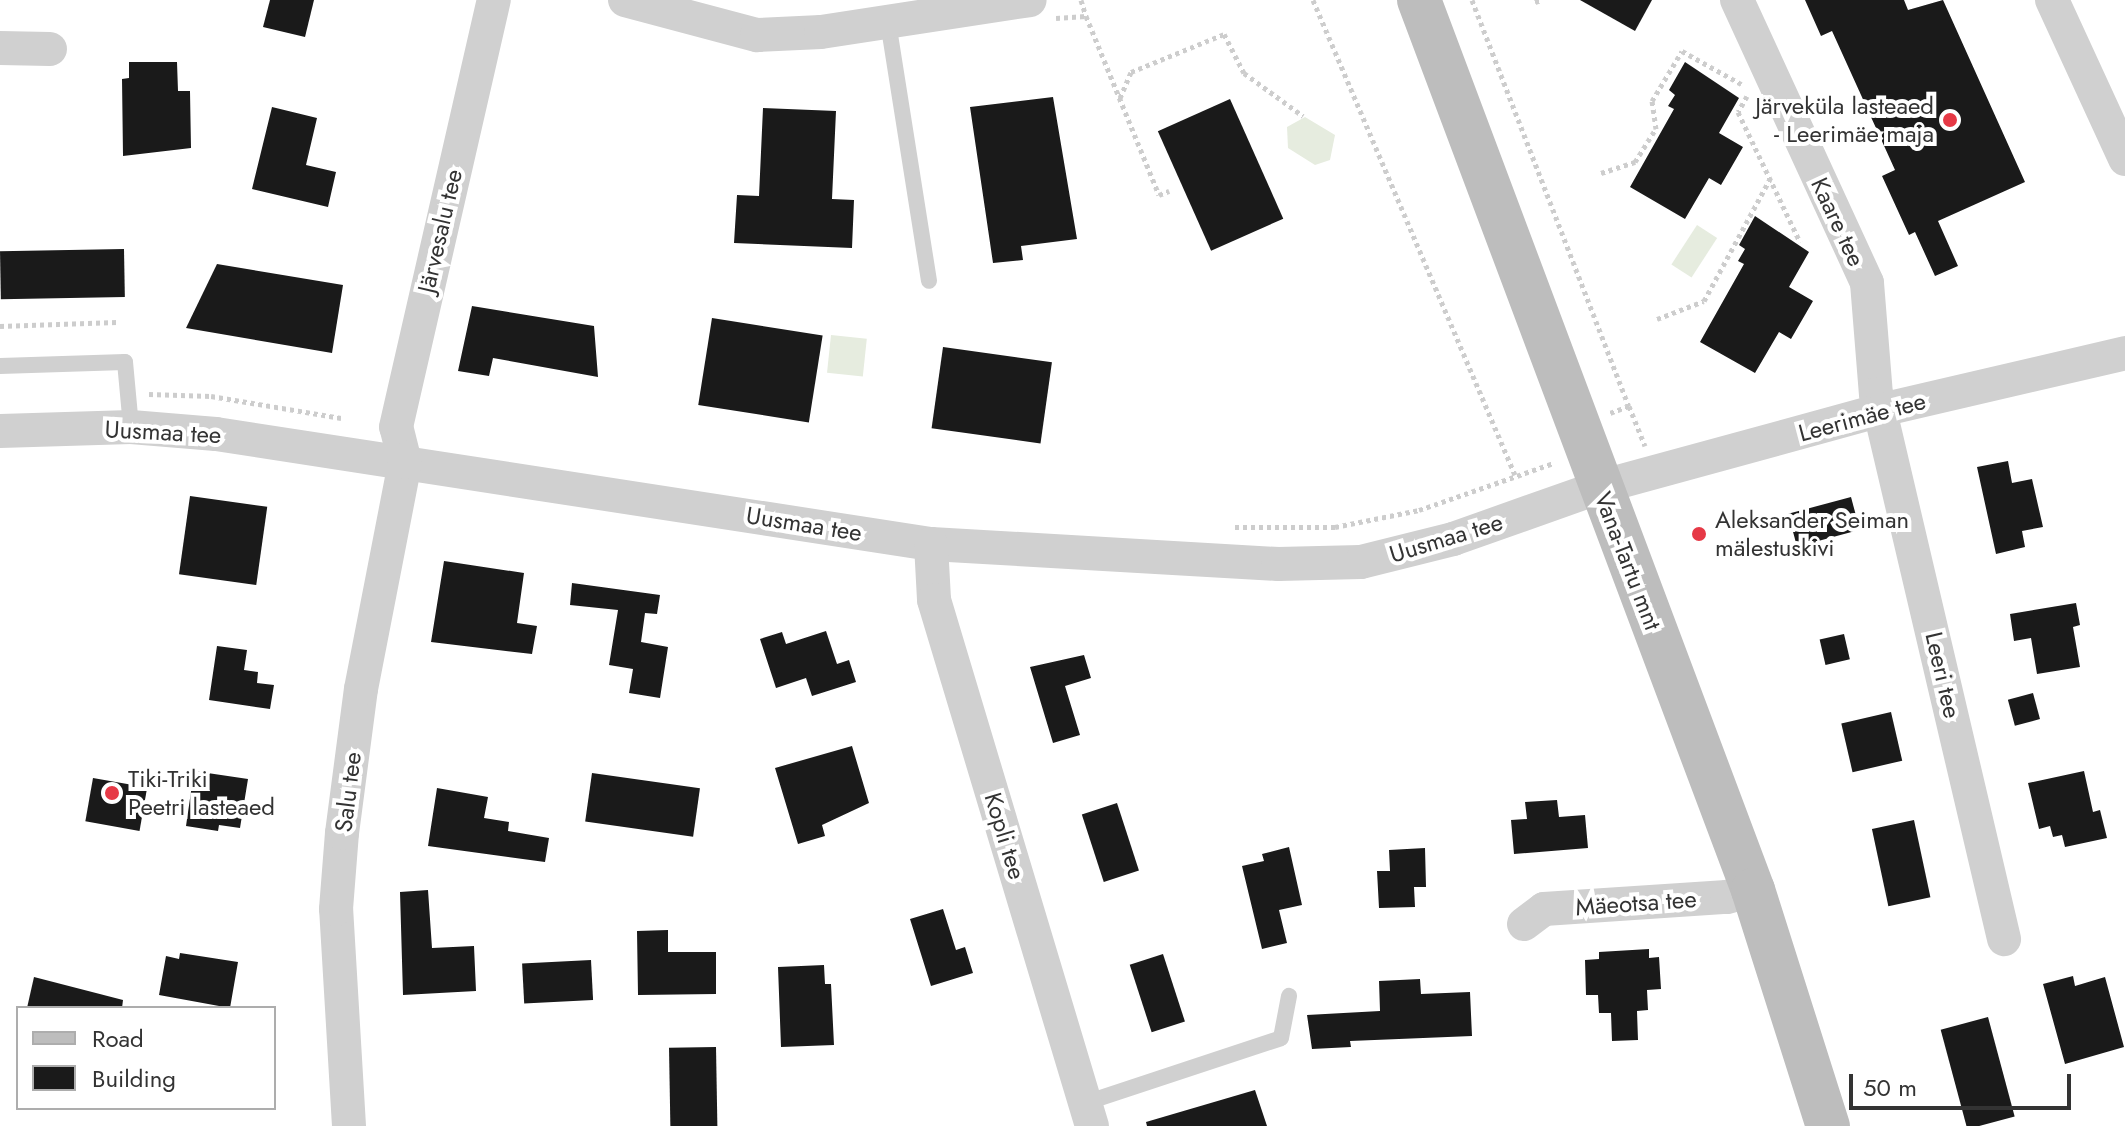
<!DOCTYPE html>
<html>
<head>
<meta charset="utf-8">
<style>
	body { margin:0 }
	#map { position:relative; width:2125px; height:1126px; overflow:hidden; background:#fff; font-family:Jost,sans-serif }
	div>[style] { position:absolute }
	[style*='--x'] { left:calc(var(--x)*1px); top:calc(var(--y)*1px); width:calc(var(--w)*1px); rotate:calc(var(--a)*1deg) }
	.green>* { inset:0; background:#e6ecdf; transform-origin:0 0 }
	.building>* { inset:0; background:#1a1a1a; transform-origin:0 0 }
	.path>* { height:5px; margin-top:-2.5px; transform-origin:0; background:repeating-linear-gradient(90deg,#cdcdcd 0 4px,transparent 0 8px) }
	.lane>* { height:16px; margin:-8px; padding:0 8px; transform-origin:8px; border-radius:8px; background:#d0d0d0 }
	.street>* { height:34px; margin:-17px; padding:0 17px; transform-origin:17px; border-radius:17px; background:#d0d0d0 }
	.secondary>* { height:44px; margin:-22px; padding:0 22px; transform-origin:22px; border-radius:22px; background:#bdbdbd }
	.dots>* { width:22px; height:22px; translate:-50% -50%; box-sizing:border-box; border:4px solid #fff; border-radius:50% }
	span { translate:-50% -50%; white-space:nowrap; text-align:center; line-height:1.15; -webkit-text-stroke:8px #fff; paint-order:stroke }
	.poi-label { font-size:24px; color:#333 }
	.right { translate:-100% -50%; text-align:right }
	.left { translate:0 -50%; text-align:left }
	.street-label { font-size:24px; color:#333 }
	.legend { position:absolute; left:16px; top:1006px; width:260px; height:104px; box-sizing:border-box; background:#fff; border:2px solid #adadad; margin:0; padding:10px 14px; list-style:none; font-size:24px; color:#333 }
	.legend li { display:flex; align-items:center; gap:16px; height:40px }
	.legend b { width:40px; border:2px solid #adadad }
	.scale { position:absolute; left:1849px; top:1074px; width:222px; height:36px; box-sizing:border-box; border:4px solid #333; border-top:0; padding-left:10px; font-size:24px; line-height:28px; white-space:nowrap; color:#333; -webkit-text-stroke:6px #fff; paint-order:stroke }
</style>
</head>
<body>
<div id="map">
	<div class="green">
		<div style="clip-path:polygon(1305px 117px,1335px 135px,1330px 160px,1315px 165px,1288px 148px,1287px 127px)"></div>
		<div style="left:1697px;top:225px;width:24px;height:47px;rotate:33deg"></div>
		<div style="left:831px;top:335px;width:36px;height:38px;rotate:6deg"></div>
	</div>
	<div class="building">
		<div style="clip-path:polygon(270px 0,314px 0,305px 37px,263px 27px)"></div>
		<div style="clip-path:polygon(1580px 0,1652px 0,1635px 31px)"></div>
		<div style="clip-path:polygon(1805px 0,1904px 0,1908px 10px,1943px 0,2025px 182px,1938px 221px,1958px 266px,1935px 276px,1915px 232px,1909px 235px,1882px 176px,1895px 170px,1832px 31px,1821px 36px)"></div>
		<div style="clip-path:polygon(129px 62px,177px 62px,178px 91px,190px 91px,191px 148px,123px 156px,122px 79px,129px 78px)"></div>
		<div style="clip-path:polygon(1685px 62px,1739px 98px,1719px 133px,1743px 147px,1721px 185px,1709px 178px,1685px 219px,1630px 187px,1674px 109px,1668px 106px,1675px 95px,1669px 90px)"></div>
		<div style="clip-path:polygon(1053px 97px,1077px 239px,1021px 246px,1023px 260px,993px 263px,970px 107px)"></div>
		<div style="left:1230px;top:99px;width:131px;height:79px;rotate:66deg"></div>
		<div style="clip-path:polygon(272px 107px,317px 118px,306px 165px,336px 172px,328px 207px,252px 189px)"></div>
		<div style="clip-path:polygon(763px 108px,836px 111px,832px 199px,854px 200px,852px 248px,734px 243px,737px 195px,759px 196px)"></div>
		<div style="clip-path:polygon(1755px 216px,1809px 252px,1789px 287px,1813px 301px,1791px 339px,1779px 332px,1755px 373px,1700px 342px,1744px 264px,1738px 261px,1745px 249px,1739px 245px)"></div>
		<div style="left:124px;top:249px;width:48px;height:124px;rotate:89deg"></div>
		<div style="clip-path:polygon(217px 264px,343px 285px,332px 353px,186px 328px)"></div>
		<div style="clip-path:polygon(472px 306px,594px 326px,598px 377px,493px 358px,489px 376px,458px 371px)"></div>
		<div style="left:712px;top:318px;width:112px;height:88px;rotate:9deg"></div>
		<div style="left:943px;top:347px;width:110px;height:82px;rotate:8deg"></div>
		<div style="clip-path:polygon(2008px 461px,2012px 483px,2032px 479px,2043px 527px,2022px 531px,2025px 547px,1996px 554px,1977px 467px)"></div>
		<div style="left:190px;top:496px;width:78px;height:79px;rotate:8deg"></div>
		<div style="left:1851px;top:497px;width:34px;height:65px;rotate:75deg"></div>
		<div style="clip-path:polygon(444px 561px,524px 573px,517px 623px,537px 626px,532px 654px,431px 642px)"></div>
		<div style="clip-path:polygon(572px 583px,660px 595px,657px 614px,645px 613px,641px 642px,668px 647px,660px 698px,629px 693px,633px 669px,609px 665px,618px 610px,570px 605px)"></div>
		<div style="clip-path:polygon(2076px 603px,2080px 625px,2073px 627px,2080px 667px,2037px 674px,2031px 638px,2014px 641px,2010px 614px)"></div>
		<div style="clip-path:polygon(826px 631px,837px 664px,849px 660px,856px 682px,812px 696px,806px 678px,776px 688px,760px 639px,782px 632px,786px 644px)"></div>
		<div style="left:1844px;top:634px;width:26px;height:25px;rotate:77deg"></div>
		<div style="clip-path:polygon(217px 646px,247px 650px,244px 670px,258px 672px,257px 683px,274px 685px,270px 709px,209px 700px)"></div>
		<div style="clip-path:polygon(1084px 655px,1091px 678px,1065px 686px,1080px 735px,1053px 743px,1030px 667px)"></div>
		<div style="left:2033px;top:693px;width:27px;height:26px;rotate:75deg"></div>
		<div style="left:1891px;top:712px;width:50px;height:51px;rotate:77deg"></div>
		<div style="clip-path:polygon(852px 746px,869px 803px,822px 825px,825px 836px,798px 844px,775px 768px)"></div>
		<div style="clip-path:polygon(194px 771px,248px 779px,240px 828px,219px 825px,218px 831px,186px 826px)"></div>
		<div style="clip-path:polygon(2084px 771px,2093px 812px,2100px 810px,2107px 838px,2065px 847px,2062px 835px,2053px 837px,2050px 826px,2039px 829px,2028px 783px)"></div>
		<div style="left:592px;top:773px;width:109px;height:49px;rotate:8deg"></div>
		<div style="left:93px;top:778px;width:55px;height:44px;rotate:10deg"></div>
		<div style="clip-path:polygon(437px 788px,488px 797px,484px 818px,509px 822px,508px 831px,549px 838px,545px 862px,428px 846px)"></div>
		<div style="clip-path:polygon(1557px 800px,1559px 817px,1585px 815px,1588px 848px,1514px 854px,1511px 820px,1527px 819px,1525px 802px)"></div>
		<div style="left:1117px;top:803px;width:71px;height:37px;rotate:72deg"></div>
		<div style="left:1914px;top:820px;width:79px;height:43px;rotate:78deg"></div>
		<div style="clip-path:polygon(1289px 847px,1302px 905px,1279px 910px,1287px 943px,1262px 949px,1242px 866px,1264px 861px,1262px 854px)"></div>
		<div style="clip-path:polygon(1425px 848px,1426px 887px,1414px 887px,1415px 907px,1379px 908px,1377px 871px,1390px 871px,1389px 850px)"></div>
		<div style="clip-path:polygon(428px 890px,432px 948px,474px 946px,476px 991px,403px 995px,400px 892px)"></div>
		<div style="clip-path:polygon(943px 909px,956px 950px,965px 947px,973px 973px,931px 986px,910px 919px)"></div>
		<div style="clip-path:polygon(668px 930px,668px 952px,716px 952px,716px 994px,638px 995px,637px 931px)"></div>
		<div style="clip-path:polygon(1649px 949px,1649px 958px,1659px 957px,1661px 989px,1647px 990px,1648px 1010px,1637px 1011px,1638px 1040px,1612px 1041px,1611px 1013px,1599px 1013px,1598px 995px,1586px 995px,1585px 960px,1599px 959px,1599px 952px)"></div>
		<div style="clip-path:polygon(180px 953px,238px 962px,230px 1008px,159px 995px,166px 956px,179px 959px)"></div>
		<div style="left:1163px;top:954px;width:71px;height:35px;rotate:72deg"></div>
		<div style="left:591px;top:960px;width:40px;height:69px;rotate:87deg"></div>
		<div style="clip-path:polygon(824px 965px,825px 984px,831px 984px,834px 1045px,781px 1047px,778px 967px)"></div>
		<div style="clip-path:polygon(2073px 976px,2075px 986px,2105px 977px,2124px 1047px,2065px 1064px,2043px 984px)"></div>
		<div style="clip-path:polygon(34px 977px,123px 1000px,122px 1008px,27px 1008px)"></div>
		<div style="clip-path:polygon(1420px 979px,1421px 994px,1470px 992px,1472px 1036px,1350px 1041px,1351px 1047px,1312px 1049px,1307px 1015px,1380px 1011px,1379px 981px)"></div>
		<div style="left:1988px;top:1017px;width:103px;height:49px;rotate:75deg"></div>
		<div style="left:716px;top:1047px;width:79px;height:47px;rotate:89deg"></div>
		<div style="clip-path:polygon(1255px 1090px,1267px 1126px,1147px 1126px,1146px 1122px)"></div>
	</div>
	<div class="path">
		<div style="--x:1081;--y:0;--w:17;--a:73"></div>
		<div style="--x:1313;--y:0;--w:516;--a:66.96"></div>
		<div style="--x:1472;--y:0;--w:435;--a:68.9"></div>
		<div style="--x:1629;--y:406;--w:20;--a:160"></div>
		<div style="--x:1535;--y:2;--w:6;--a:-18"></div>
		<div style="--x:1056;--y:18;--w:30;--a:-4"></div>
		<div style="--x:1086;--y:16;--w:193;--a:67.8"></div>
		<div style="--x:1159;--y:195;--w:11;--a:-22"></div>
		<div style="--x:1747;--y:96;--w:18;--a:119"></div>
		<div style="--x:1738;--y:112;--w:144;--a:64.5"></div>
		<div style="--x:1120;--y:98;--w:28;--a:-67"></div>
		<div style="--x:1131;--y:72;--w:100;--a:-22.2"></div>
		<div style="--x:1224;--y:34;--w:44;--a:62.9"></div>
		<div style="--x:1244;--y:73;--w:73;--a:36.1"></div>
		<div style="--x:1601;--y:173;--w:36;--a:-18"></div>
		<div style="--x:1635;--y:162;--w:39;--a:-58"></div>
		<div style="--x:1656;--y:129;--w:28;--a:-98"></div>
		<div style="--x:1652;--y:101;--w:58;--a:-59"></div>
		<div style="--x:1682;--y:51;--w:68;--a:29.2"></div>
		<div style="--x:1657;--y:319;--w:50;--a:-21"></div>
		<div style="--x:1704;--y:301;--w:139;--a:-61.6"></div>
		<div style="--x:0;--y:326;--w:117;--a:-2"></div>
		<div style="--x:149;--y:394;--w:62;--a:1.8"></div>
		<div style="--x:211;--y:396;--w:132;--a:9.6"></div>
		<div style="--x:1629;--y:406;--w:43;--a:68.2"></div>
		<div style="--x:1235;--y:527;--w:100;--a:0"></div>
		<div style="--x:1335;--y:527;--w:86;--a:-11.4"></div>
		<div style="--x:1419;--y:510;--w:143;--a:-19.2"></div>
	</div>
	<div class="lane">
		<div style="--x:888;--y:22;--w:262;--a:81"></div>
		<div style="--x:0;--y:366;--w:125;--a:-1.8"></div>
		<div style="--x:125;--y:362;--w:65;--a:84.7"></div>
		<div style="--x:1085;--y:1103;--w:206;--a:-18.3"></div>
		<div style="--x:1281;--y:1038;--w:43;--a:-79.2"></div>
	</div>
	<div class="street">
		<div style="--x:625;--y:0;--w:137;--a:14.9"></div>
		<div style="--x:757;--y:35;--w:64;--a:-2.7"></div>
		<div style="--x:821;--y:32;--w:211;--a:-8.7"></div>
		<div style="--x:1737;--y:0;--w:311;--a:65.3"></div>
		<div style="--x:1867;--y:283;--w:111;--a:85.4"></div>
		<div style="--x:1876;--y:394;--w:560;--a:76.78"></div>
		<div style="--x:2052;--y:0;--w:175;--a:65.3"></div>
		<div style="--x:0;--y:48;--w:50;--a:1.1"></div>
		<div style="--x:0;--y:431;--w:131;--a:-1.7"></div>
		<div style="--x:131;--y:427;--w:85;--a:4.7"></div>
		<div style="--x:216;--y:434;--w:723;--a:8.75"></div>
		<div style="--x:931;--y:544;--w:348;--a:3.3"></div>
		<div style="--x:1278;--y:564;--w:83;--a:-1.4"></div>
		<div style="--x:1361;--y:562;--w:95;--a:-14"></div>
		<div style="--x:1453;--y:539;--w:156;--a:-19.5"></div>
		<div style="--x:1600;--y:487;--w:291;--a:-15.3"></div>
		<div style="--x:1881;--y:410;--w:251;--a:-13.1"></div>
		<div style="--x:931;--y:544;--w:56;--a:86.9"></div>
		<div style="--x:934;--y:600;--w:549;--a:73.28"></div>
		<div style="--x:1524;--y:924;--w:25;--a:-37"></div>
		<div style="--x:1544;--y:909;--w:183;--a:-3.8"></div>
		<div style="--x:1727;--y:897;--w:27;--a:-15"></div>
		<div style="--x:349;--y:1126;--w:217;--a:-93.4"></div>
		<div style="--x:336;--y:909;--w:76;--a:-85.5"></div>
		<div style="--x:342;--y:833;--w:145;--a:-82.5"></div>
		<div style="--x:361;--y:689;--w:231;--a:-79"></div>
		<div style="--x:405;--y:462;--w:36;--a:-104"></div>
		<div style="--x:396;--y:427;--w:438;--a:-77.1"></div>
	</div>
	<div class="secondary">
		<div style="--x:1419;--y:0;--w:951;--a:69.43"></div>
		<div style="--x:1753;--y:890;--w:248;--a:72.4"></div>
	</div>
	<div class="dots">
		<div style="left:1950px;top:120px;background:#e63946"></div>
		<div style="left:1699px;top:534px;background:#e63946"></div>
		<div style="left:112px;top:793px;background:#e63946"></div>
	</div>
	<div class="poi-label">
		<span class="right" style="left:1934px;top:120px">Järveküla lasteaed<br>- Leerimäe maja</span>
		<span class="left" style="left:1715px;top:534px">Aleksander Seiman<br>mälestuskivi</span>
		<span class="left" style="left:128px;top:793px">Tiki-Triki<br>Peetri lasteaed</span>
	</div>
	<div class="street-label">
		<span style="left:1838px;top:222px;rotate:65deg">Kaare tee</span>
		<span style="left:440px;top:231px;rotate:-77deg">Järvesalu tee</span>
		<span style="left:1862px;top:417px;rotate:-15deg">Leerimäe tee</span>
		<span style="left:163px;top:432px;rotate:3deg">Uusmaa tee</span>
		<span style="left:804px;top:524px;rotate:9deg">Uusmaa tee</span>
		<span style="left:1446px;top:538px;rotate:-17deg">Uusmaa tee</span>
		<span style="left:1628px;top:561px;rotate:69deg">Vana-Tartu mnt</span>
		<span style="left:1943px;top:675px;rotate:77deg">Leeri tee</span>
		<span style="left:348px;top:792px;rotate:-83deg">Salu tee</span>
		<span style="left:1005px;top:836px;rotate:73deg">Kopli tee</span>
		<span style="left:1636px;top:903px;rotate:-4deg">Mäeotsa tee</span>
	</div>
	<ul class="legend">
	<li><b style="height:10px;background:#bdbdbd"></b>Road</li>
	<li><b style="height:22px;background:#1a1a1a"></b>Building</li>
	</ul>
	<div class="scale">50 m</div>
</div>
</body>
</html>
